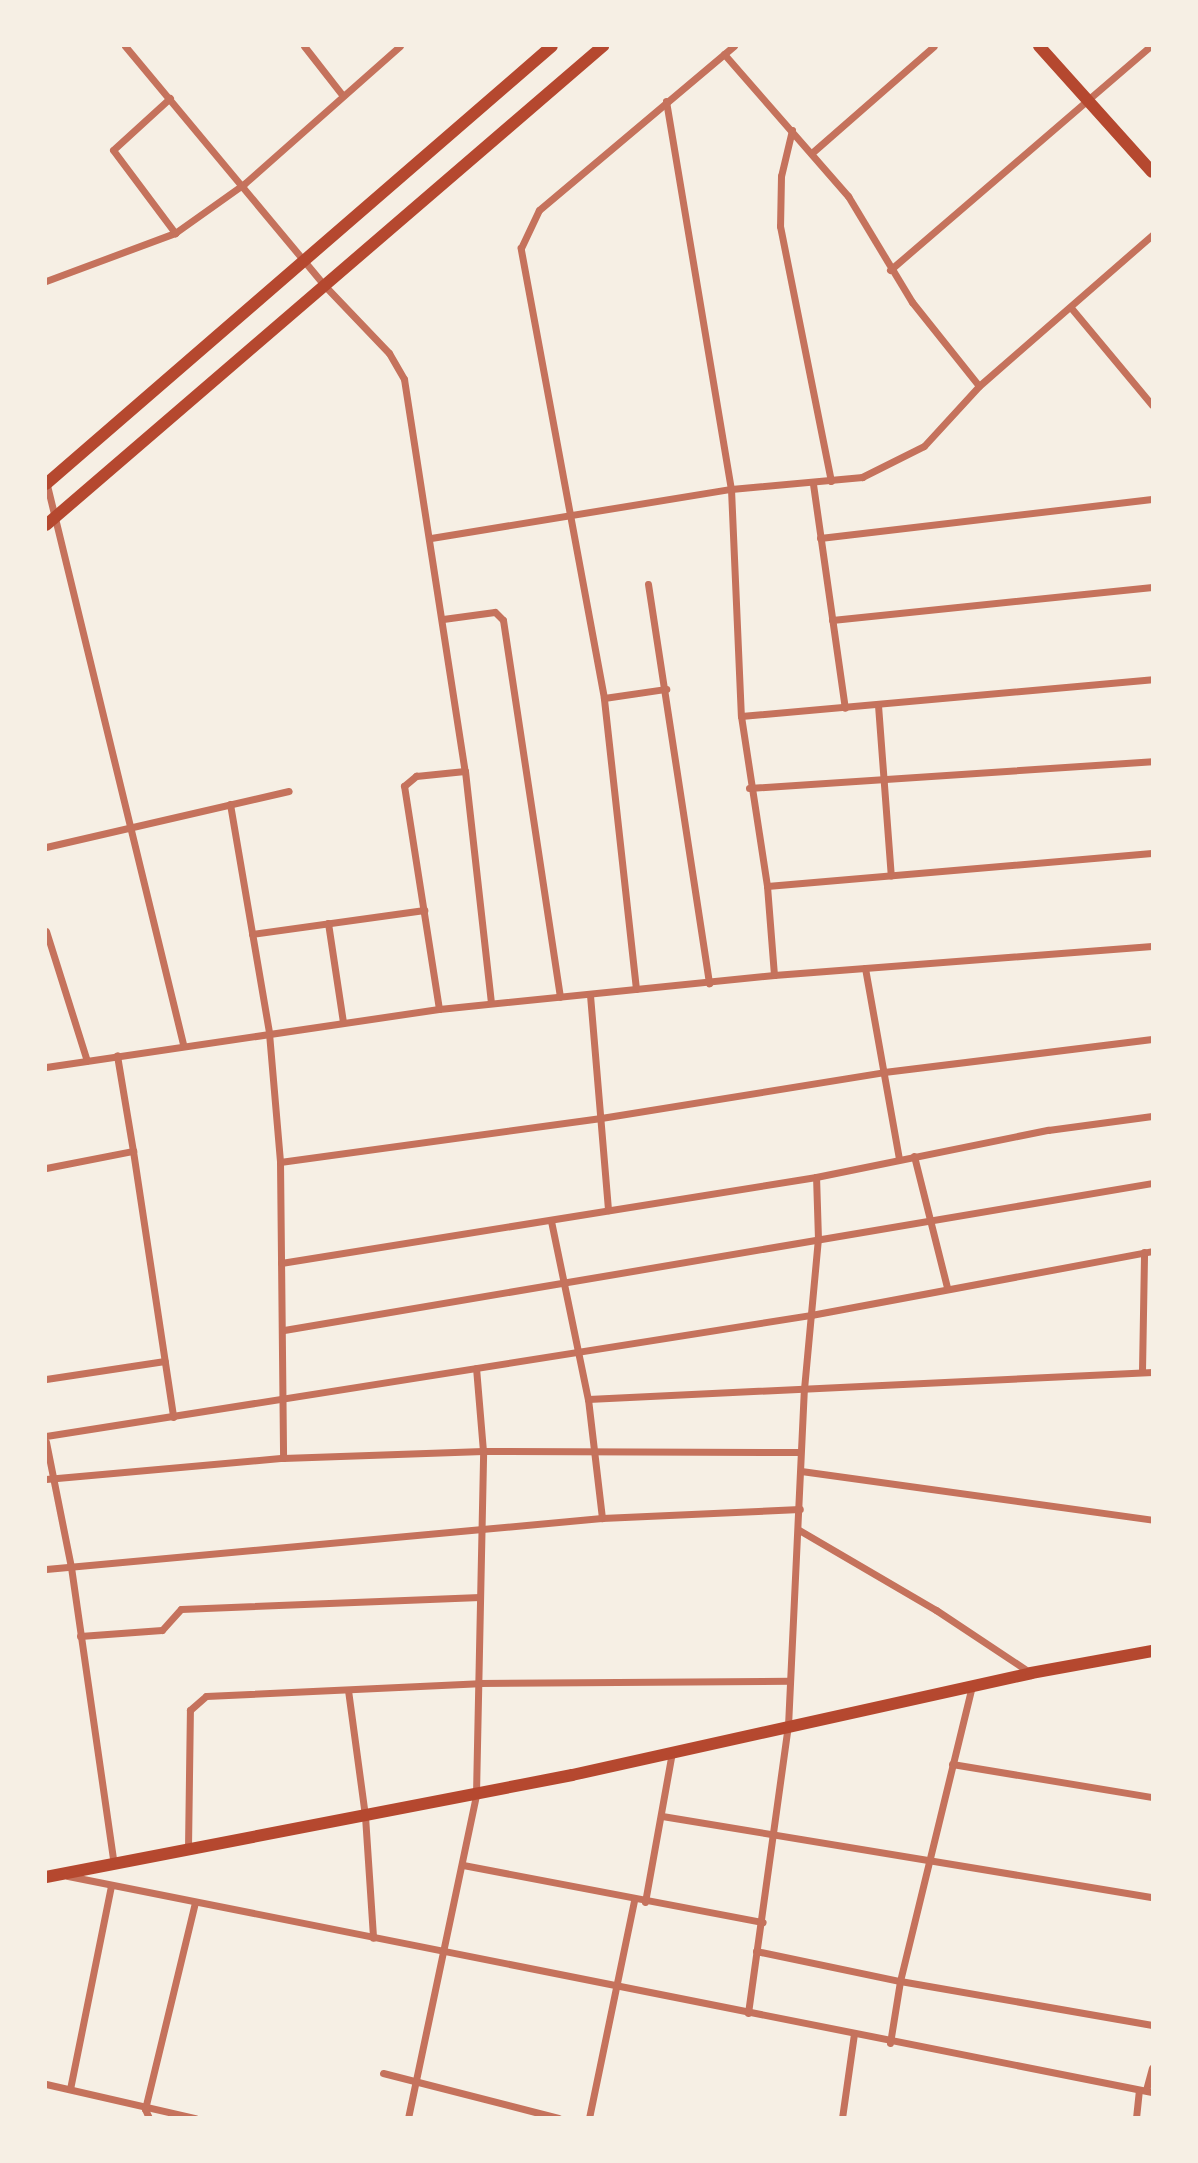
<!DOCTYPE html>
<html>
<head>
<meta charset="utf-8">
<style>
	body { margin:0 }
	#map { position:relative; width:1198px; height:2163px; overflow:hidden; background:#f6efe4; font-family:Rubik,sans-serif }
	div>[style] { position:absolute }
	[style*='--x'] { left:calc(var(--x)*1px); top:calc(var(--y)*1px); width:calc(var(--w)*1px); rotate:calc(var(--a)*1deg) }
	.minor>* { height:7px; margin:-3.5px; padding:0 3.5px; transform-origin:3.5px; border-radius:3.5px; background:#c5725c }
	.secondary>* { height:12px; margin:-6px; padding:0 6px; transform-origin:6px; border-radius:6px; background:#b5482f }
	span { translate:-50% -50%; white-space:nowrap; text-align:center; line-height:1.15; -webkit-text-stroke:7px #f6efe4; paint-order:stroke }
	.frame { position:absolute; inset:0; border:47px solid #f6efe4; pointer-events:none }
</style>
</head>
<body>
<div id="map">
	<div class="minor">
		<div style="--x:125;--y:46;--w:311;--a:50.2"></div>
		<div style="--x:324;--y:285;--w:94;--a:46.3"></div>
		<div style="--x:389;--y:353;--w:30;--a:60"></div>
		<div style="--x:404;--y:379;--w:397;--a:81.2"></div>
		<div style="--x:465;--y:771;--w:233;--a:83.6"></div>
		<div style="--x:304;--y:46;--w:63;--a:52"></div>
		<div style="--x:724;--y:54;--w:189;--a:48.9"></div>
		<div style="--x:848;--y:196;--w:124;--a:58.9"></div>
		<div style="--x:912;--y:302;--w:107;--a:51.4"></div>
		<div style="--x:170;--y:98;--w:77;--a:137.6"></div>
		<div style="--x:113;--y:150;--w:104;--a:53.2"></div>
		<div style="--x:666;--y:101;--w:393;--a:80.5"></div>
		<div style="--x:731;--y:489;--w:227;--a:87.5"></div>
		<div style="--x:741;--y:716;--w:172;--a:81.3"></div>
		<div style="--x:767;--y:886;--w:89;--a:85.5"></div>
		<div style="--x:792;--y:130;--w:47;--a:103.4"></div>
		<div style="--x:781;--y:176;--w:50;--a:91.1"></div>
		<div style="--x:780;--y:226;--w:260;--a:78.7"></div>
		<div style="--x:814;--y:151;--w:159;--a:-41.2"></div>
		<div style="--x:890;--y:270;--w:343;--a:-40.7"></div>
		<div style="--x:46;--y:281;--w:138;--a:-20.4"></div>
		<div style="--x:175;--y:233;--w:85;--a:-35.4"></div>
		<div style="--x:244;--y:184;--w:208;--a:-41.5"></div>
		<div style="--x:1072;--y:309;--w:125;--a:50.2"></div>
		<div style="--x:46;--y:481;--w:579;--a:76.32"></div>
		<div style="--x:813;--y:484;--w:226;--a:81.9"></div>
		<div style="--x:431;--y:538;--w:304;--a:-9.3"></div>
		<div style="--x:731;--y:489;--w:132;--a:-5.2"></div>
		<div style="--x:862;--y:477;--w:69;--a:-26.6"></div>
		<div style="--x:924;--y:446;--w:81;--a:-47.5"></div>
		<div style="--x:979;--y:386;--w:230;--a:-41.1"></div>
		<div style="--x:820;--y:538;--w:334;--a:-6.7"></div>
		<div style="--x:648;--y:584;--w:404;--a:81.3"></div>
		<div style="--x:443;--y:619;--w:52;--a:-7.7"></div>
		<div style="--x:495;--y:612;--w:11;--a:45"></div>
		<div style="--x:503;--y:620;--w:381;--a:81.4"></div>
		<div style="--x:832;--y:620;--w:322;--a:-5.9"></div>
		<div style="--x:604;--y:698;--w:63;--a:-8.3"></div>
		<div style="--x:878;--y:705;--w:171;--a:85.7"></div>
		<div style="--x:741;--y:716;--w:413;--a:-5.1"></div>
		<div style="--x:749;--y:788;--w:404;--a:-3.8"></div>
		<div style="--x:230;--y:804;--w:232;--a:80.3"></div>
		<div style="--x:269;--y:1033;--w:129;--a:85.1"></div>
		<div style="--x:280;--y:1162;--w:296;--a:89.4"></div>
		<div style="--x:46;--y:847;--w:249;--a:-13"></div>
		<div style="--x:767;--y:886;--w:386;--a:-4.9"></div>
		<div style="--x:328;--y:923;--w:100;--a:81.4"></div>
		<div style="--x:46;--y:931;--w:136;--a:72.5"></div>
		<div style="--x:252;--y:934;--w:174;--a:-7.9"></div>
		<div style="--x:865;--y:968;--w:194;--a:79.9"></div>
		<div style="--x:636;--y:989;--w:293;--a:-96.3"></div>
		<div style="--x:604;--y:698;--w:458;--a:-100.5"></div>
		<div style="--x:521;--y:248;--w:42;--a:-64.7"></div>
		<div style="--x:539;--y:210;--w:255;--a:-40.1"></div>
		<div style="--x:590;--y:995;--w:216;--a:85.2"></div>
		<div style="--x:439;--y:1009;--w:226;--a:-98.9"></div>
		<div style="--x:404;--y:786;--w:16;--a:-40"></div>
		<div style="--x:416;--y:776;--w:49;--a:-5.8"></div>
		<div style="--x:46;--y:1067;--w:397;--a:-8.4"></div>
		<div style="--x:439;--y:1009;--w:337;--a:-5.8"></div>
		<div style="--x:774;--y:975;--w:379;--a:-4.4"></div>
		<div style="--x:133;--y:1151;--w:269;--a:81.4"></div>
		<div style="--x:914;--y:1156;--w:135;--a:75.9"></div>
		<div style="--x:280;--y:1162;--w:324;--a:-7.8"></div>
		<div style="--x:601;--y:1118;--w:287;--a:-9.2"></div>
		<div style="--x:884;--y:1072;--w:270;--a:-7"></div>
		<div style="--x:46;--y:1168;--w:89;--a:-11.1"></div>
		<div style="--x:133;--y:1151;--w:97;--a:-99.5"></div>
		<div style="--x:551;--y:1221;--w:182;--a:78.3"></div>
		<div style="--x:588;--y:1399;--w:120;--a:83.3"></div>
		<div style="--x:281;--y:1263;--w:542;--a:-9.13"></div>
		<div style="--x:816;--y:1177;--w:237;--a:-11.5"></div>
		<div style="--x:1048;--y:1130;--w:105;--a:-7.7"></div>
		<div style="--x:284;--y:1330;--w:880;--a:-9.61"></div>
		<div style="--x:1142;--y:1371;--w:119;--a:-89"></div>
		<div style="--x:46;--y:1379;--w:120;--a:-8.6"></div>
		<div style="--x:588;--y:1399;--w:565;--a:-2.74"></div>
		<div style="--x:46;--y:1436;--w:775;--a:-8.99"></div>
		<div style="--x:811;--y:1315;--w:347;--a:-10.6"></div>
		<div style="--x:46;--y:1442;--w:127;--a:78.7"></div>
		<div style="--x:71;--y:1567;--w:300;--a:81.8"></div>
		<div style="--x:801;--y:1471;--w:354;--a:7.9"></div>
		<div style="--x:46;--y:1479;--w:238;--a:-5.1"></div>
		<div style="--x:283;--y:1458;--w:200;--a:-2"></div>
		<div style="--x:483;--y:1451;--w:317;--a:0.2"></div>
		<div style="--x:799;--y:1530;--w:159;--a:30.3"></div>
		<div style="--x:936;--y:1610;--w:114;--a:33.6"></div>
		<div style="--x:46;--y:1569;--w:558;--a:-5.24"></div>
		<div style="--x:602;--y:1518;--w:198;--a:-2.6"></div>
		<div style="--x:80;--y:1636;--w:82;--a:-4.2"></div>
		<div style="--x:162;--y:1630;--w:28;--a:-48"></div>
		<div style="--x:181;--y:1609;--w:299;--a:-2.3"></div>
		<div style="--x:348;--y:1690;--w:127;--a:82.3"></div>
		<div style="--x:365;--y:1816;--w:122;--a:86.2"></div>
		<div style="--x:952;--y:1764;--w:203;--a:9.4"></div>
		<div style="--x:662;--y:1816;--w:497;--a:9.4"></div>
		<div style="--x:188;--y:1848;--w:138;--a:-89.2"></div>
		<div style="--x:190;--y:1710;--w:21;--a:-41"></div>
		<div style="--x:206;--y:1696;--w:273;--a:-2.7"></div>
		<div style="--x:479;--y:1683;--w:310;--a:-0.4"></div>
		<div style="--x:463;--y:1865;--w:305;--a:10.8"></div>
		<div style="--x:68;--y:1876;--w:1105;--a:11.27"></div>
		<div style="--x:645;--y:1902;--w:152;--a:-79.8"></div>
		<div style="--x:756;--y:1951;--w:147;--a:11.8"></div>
		<div style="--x:900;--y:1981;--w:256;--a:9.9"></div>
		<div style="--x:748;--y:2013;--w:290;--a:-82.1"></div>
		<div style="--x:788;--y:1726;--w:337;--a:-87.3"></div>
		<div style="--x:804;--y:1389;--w:151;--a:-84.7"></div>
		<div style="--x:818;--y:1239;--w:62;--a:-91.8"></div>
		<div style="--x:890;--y:2043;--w:63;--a:-80.8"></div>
		<div style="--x:900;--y:1981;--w:301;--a:-76.3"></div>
		<div style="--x:383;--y:2073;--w:181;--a:14.4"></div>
		<div style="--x:46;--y:2084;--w:153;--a:12.9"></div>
		<div style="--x:70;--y:2089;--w:208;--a:-78.6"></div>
		<div style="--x:1146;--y:2090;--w:23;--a:-75"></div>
		<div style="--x:149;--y:2118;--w:10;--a:-114"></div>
		<div style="--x:145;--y:2109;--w:213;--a:-76.4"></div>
		<div style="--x:408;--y:2118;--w:331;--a:-78.1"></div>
		<div style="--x:476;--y:1794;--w:343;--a:-88.8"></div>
		<div style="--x:483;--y:1451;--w:83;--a:-94.8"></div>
		<div style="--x:589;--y:2118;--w:223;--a:-78.3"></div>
		<div style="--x:842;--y:2118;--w:85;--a:-81.9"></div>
		<div style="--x:1136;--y:2118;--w:27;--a:-84"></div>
	</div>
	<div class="secondary">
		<div style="--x:1039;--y:46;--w:169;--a:48.1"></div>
		<div style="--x:46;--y:484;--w:669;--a:-40.88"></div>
		<div style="--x:46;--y:525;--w:735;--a:-40.69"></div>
		<div style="--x:46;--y:1877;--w:536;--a:-10.97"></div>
		<div style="--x:572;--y:1775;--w:470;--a:-12.5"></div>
		<div style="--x:1031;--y:1673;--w:123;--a:-10.3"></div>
	</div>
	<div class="frame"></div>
</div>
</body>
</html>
